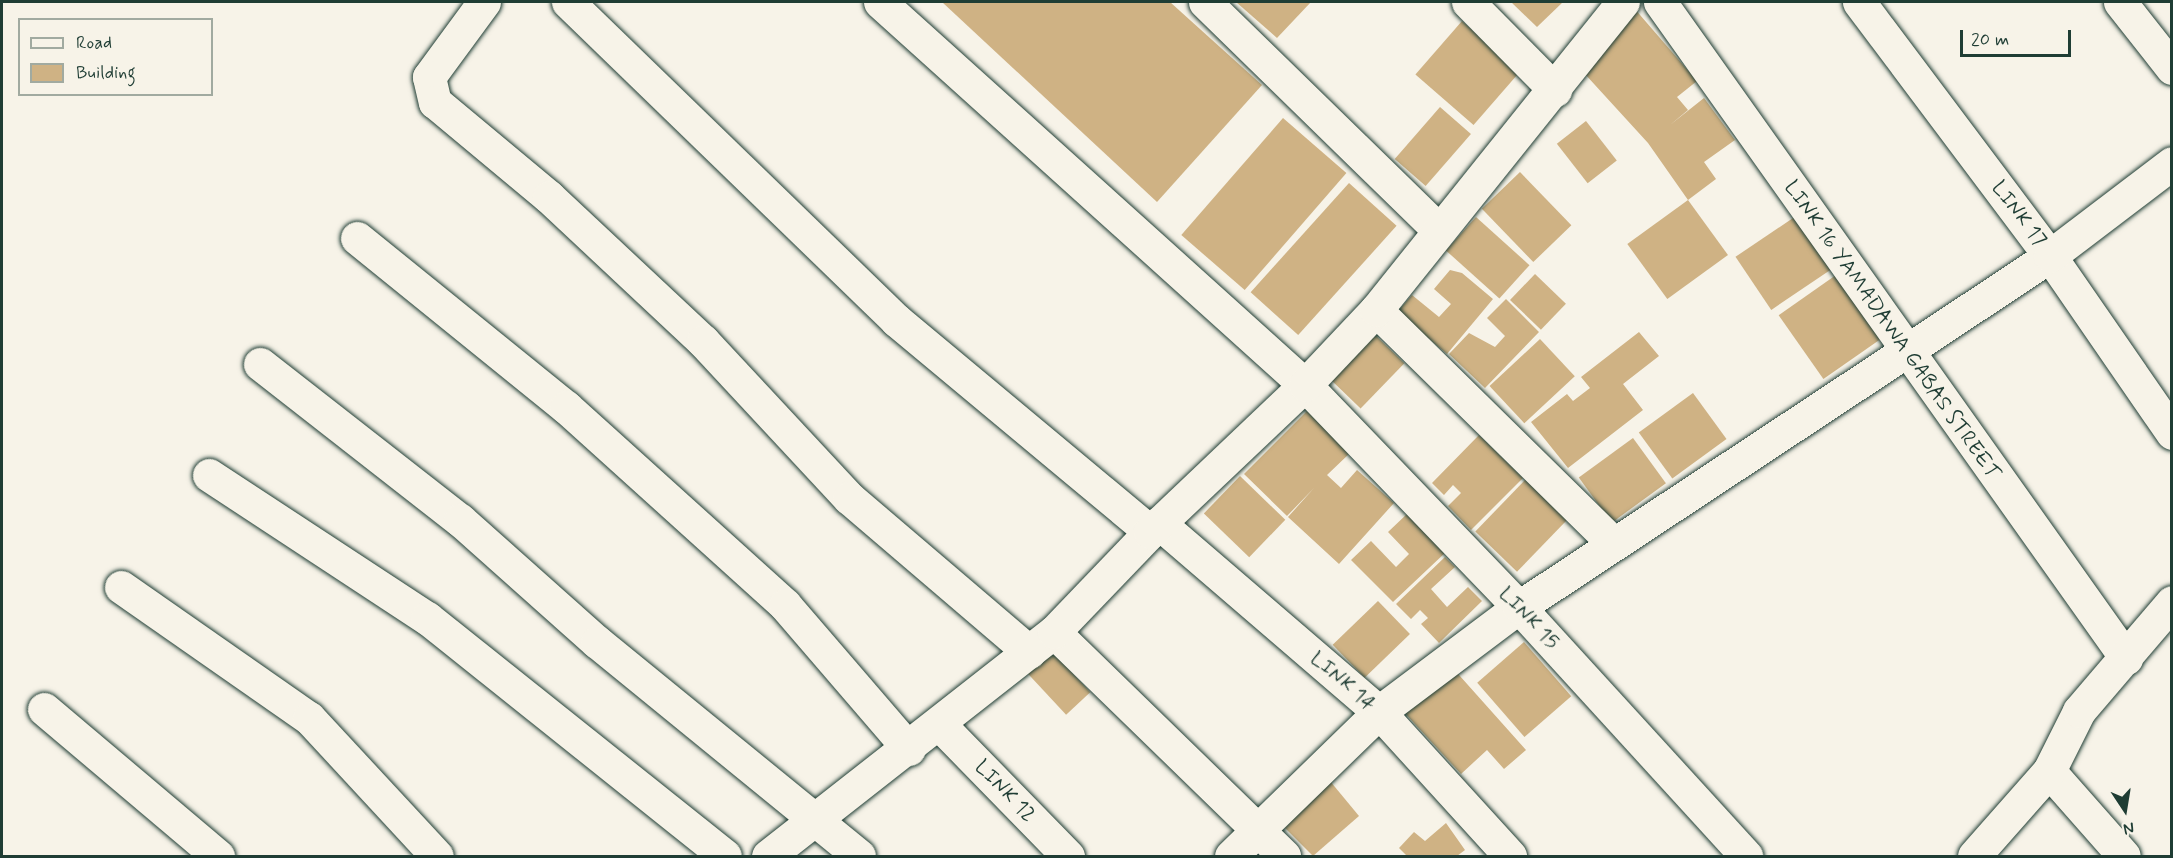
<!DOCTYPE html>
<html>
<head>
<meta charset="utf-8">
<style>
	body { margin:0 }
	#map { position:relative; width:2173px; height:858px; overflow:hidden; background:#f7f3e8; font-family:Mynerve,sans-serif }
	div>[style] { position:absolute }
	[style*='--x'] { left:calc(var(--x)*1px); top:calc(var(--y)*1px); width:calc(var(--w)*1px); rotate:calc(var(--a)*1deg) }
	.building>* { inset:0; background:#cfb284; transform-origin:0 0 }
	.roads { filter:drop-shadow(0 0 2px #1f3d34) drop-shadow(0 0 2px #1f3d34) }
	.minor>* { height:33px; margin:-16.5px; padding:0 16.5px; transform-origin:16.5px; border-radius:16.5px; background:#f7f3e8 }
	span { translate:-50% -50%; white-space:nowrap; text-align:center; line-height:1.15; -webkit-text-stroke:6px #f7f3e8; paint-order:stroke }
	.street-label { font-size:21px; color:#1f3d34 }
	.frame { position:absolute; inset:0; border:3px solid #1f3d34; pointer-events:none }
	.legend { position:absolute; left:18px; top:18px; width:195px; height:78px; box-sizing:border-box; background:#f7f3e8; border:2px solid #a1aaa0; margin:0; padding:8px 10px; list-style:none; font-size:18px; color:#1f3d34 }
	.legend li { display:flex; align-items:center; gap:12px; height:30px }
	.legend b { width:30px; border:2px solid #a1aaa0 }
	.north { position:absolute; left:2095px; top:780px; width:60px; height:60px; -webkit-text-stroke:4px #f7f3e8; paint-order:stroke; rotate:168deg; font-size:16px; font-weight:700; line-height:24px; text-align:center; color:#1f3d34 }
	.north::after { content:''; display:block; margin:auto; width:21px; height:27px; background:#1f3d34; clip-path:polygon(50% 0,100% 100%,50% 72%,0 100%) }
	.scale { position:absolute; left:1960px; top:30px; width:111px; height:27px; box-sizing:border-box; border:3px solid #1f3d34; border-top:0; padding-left:8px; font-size:18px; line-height:21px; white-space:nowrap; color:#1f3d34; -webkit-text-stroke:4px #f7f3e8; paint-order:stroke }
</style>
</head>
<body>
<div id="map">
	<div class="building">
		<div style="clip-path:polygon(942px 2px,1170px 2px,1262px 85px,1157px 202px)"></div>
		<div style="clip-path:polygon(1236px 2px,1311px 2px,1277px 38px)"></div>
		<div style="clip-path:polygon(1511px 2px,1563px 2px,1537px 27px)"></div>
		<div style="clip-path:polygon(1634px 8px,1697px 81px,1677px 97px,1688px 110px,1670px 125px,1704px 98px,1735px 140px,1704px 162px,1716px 179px,1688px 200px,1648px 143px,1584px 73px,1597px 62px,1587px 51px)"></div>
		<div style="left:1462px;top:21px;width:77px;height:71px;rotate:41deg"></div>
		<div style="left:1440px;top:107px;width:41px;height:69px;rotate:41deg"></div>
		<div style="left:1283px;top:118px;width:84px;height:155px;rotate:41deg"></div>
		<div style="left:1586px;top:121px;width:50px;height:37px;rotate:52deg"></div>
		<div style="left:1520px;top:172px;width:74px;height:53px;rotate:46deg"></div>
		<div style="left:1349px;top:183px;width:64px;height:147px;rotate:42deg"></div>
		<div style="left:1688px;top:200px;width:68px;height:75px;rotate:54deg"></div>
		<div style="left:1796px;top:216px;width:64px;height:73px;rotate:56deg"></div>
		<div style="left:1476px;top:217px;width:72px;height:45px;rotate:42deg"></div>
		<div style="clip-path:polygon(1450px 270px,1462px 273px,1493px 299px,1447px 354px,1397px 312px,1412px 295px,1439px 317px,1451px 304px,1434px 289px)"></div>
		<div style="left:1535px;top:274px;width:43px;height:36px;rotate:44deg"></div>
		<div style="left:1836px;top:275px;width:78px;height:70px;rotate:55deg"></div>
		<div style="clip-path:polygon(1506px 299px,1539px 332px,1485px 388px,1449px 354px,1469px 333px,1495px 347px,1505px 336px,1487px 318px)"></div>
		<div style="left:1372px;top:332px;width:45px;height:63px;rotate:44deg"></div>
		<div style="clip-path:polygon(1639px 332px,1659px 356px,1623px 384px,1643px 410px,1568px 468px,1531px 422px,1567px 394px,1573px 401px,1590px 388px,1581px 377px)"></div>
		<div style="left:1540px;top:339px;width:51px;height:69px;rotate:47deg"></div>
		<div style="left:1693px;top:393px;width:57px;height:67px;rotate:54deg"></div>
		<div style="clip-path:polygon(1307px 411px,1350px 453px,1327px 475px,1341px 488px,1357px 470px,1394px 503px,1339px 564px,1288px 517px,1314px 488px,1287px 516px,1244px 474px)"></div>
		<div style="clip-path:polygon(1479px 435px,1523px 478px,1471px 530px,1448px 506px,1461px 493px,1453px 485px,1444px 495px,1432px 483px)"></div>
		<div style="left:1633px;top:438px;width:56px;height:67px;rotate:54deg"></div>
		<div style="left:1240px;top:476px;width:63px;height:52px;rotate:44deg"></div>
		<div style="left:1526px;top:479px;width:58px;height:73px;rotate:44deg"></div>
		<div style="clip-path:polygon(1408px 513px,1446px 552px,1393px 602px,1351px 560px,1371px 541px,1396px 567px,1409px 554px,1388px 532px)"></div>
		<div style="clip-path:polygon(1445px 557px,1455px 567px,1431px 589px,1447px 607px,1468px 587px,1482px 601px,1439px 643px,1421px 624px,1428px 618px,1420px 610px,1411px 619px,1396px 604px)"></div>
		<div style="left:1378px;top:601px;width:46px;height:63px;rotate:46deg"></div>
		<div style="left:1524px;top:642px;width:72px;height:62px;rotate:49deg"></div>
		<div style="left:1050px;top:649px;width:59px;height:33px;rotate:47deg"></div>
		<div style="clip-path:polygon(1451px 666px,1526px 750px,1504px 769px,1487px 750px,1461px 774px,1402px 710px)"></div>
		<div style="clip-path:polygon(1330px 781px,1359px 816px,1313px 856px,1285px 828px)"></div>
		<div style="clip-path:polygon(1446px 823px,1465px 850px,1457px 856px,1407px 856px,1399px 848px,1414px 832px,1425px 841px)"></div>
	</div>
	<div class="roads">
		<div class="minor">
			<div style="--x:484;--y:2;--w:93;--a:126.3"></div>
			<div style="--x:429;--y:77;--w:26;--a:77"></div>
			<div style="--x:435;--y:102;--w:148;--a:39.8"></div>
			<div style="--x:549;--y:197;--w:211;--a:43.1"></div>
			<div style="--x:703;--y:341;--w:214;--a:47.1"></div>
			<div style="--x:849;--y:498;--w:237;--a:40.5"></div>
			<div style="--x:568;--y:2;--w:457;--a:44.1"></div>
			<div style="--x:896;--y:320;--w:331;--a:39.8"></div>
			<div style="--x:880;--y:2;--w:572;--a:42.02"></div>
			<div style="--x:1305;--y:385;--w:308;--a:46.1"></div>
			<div style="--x:1519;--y:607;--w:337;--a:47.6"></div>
			<div style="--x:1205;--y:2;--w:327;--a:44.3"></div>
			<div style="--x:1468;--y:2;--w:124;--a:45.3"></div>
			<div style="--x:1660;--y:2;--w:805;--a:54.61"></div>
			<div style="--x:1859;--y:2;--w:318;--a:53.1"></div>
			<div style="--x:2050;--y:256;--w:215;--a:55.4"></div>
			<div style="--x:2120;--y:2;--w:84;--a:51.8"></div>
			<div style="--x:357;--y:238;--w:269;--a:39"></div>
			<div style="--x:566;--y:407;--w:295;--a:42.1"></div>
			<div style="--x:785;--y:605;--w:190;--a:49.3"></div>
			<div style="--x:1376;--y:310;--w:332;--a:44.5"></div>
			<div style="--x:260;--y:364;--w:254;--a:38"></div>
			<div style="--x:460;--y:520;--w:183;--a:41.7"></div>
			<div style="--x:597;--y:642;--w:338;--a:39.2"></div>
			<div style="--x:209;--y:475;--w:261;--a:33.3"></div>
			<div style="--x:427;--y:618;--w:381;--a:38.6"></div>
			<div style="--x:1159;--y:523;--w:290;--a:40.7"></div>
			<div style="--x:1379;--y:712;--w:195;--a:47.7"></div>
			<div style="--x:121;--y:587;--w:229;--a:34.9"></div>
			<div style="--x:309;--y:718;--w:188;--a:47.2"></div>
			<div style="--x:1054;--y:632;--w:321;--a:44.2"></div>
			<div style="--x:44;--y:709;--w:228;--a:40.2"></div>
			<div style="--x:941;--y:726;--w:182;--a:45.7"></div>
			<div style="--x:2049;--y:771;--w:113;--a:48.6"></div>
			<div style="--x:768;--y:856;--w:363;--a:-38.1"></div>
			<div style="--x:1054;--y:632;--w:139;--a:-46.2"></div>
			<div style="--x:1150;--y:532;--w:214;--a:-43.5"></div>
			<div style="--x:1305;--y:385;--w:103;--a:-46.6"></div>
			<div style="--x:1376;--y:310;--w:395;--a:-51.3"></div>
			<div style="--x:1231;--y:856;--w:206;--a:-44.2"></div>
			<div style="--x:1379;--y:712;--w:175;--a:-36.9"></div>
			<div style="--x:1519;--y:607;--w:637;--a:-33.47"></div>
			<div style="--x:2050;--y:256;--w:153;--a:-37.3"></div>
			<div style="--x:1974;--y:856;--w:113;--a:-48.6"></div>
			<div style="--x:2049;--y:771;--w:67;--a:-63.4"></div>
			<div style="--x:2079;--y:711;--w:143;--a:-49.5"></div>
		</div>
	</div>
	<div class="street-label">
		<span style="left:2019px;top:214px;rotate:53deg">LINK 17</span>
		<span style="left:1892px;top:330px;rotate:55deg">LINK 16 YAMADAWA GABAS STREET</span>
		<span style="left:1529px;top:618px;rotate:47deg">LINK 15</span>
		<span style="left:1343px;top:681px;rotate:41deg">LINK 14</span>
		<span style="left:1005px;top:791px;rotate:46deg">LINK 12</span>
	</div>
	<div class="frame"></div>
	<ul class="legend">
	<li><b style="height:8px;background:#f7f3e8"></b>Road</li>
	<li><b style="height:16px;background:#cfb284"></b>Building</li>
	</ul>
	<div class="north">N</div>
	<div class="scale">20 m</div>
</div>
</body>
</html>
